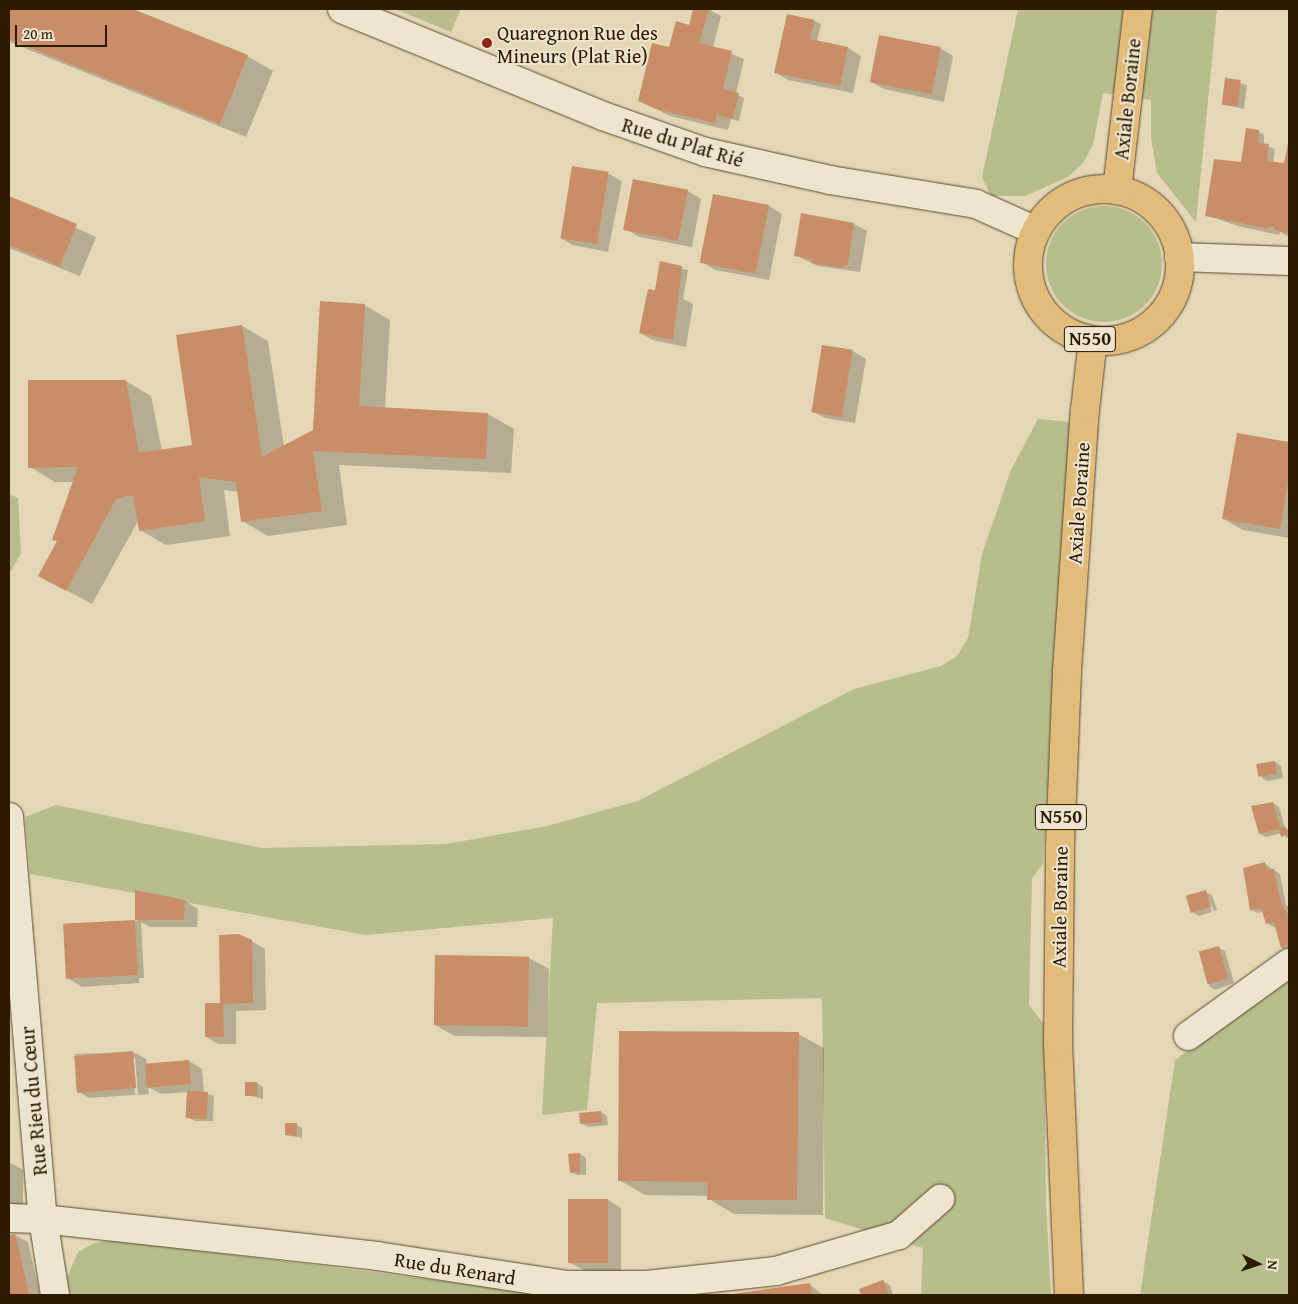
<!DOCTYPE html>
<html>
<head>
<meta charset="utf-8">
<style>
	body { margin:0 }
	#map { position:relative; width:1298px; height:1304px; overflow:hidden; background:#e4d7b6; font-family:"Gentium Book Plus",serif }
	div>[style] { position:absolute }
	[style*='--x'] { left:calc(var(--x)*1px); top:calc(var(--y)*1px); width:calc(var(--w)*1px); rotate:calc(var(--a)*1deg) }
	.green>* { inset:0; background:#b7bd8c }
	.round { border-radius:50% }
	.shadow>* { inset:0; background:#0003 }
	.building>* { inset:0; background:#c98e67; transform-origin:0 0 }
	.roads { filter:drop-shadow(0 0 1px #5c482e) drop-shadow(0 0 1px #5c482e) }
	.minor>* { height:28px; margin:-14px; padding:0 14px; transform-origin:14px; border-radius:14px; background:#ede5d0 }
	.primary>* { height:28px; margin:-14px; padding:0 14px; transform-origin:14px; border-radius:14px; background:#e2bc7b }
	.primary>.ring { margin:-14px; padding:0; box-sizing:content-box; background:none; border:28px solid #e2bc7b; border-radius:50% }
	.dots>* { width:14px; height:14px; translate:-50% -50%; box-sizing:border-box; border:2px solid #ede5d0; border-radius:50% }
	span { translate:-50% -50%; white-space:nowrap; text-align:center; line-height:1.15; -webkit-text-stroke:4px #ede5d0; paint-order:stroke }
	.shield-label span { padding:1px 4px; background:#ede5d0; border:1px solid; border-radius:4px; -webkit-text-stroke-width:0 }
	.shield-label { font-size:19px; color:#2e1901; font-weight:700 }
	.poi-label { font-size:20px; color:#2e1901 }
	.left { translate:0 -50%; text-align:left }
	.street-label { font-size:20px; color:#2e1901 }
	.frame { position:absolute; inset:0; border:10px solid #2e1901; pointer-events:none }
	.north { position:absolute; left:1233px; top:1239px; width:50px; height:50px; -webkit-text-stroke:4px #ede5d0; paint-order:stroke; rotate:94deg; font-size:14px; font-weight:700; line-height:20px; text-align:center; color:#2e1901 }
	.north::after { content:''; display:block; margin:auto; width:18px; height:22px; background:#2e1901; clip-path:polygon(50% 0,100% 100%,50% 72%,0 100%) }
	.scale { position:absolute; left:15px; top:25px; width:92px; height:22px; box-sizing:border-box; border:2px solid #2e1901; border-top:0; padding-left:6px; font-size:15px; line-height:18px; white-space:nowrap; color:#2e1901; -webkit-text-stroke:4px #ede5d0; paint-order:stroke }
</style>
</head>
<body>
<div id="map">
	<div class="green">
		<div style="clip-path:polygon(395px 9px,461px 9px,451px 32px)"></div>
		<div style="clip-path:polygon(1018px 9px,1217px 9px,1196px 222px,1157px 173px,1151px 138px,1151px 100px,1103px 93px,1093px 145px,1083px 163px,1068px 177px,1025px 196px,991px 196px,982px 177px)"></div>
		<div class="round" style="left:1046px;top:206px;width:116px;height:116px"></div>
		<div style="clip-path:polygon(1038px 419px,1070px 422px,1043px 864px,1032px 878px,1029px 1005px,1044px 1024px,1046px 1204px,1051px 1295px,921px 1295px,923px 1248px,825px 1218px,822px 998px,597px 1003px,587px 1110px,542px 1115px,553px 918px,366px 935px,30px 874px,25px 817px,56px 805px,261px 848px,446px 844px,547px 826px,638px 801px,854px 689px,941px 666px,957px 656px,968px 638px,982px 554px,1011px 470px)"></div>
		<div style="clip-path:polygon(9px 494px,18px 498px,21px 553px,9px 575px)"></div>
		<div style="clip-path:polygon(1289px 979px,1289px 1295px,1140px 1295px,1175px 1060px)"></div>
		<div style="clip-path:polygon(114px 1240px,557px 1295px,70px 1295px,67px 1278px,78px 1252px,94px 1243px)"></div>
	</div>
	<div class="shadow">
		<div style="clip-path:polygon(9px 9px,130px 9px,247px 56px,273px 71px,246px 137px,12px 43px,9px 41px)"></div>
		<div style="clip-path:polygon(694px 9px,708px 9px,721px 16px,713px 47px,744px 59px,736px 94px,744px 98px,739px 121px,731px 119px,728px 130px,670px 116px,640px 101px,670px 49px,690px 27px)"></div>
		<div style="clip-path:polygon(814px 21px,821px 24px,817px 42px,848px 48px,861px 56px,853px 93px,788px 80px,775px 72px)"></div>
		<div style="clip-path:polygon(940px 48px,953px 56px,944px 102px,884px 89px,871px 82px)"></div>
		<div style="clip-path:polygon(1226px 80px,1247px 85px,1244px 109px,1223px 104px)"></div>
		<div style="clip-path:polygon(1258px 131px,1264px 135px,1264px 145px,1275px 149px,1273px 163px,1285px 165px,1289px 139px,1289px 237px,1280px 232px,1279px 235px,1238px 226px,1206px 215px,1242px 164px)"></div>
		<div style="clip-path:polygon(609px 174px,622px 181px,608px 252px,573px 245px,560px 238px)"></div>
		<div style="clip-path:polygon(634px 181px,688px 191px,701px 199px,692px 247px,639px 237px,626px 229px)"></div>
		<div style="clip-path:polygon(9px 198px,96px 237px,80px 276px,9px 248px)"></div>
		<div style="clip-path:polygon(769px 206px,782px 214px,769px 280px,715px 270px,702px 262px)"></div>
		<div style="clip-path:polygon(854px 224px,867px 231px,860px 272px,818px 266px,795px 255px)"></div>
		<div style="clip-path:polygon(661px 263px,688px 270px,683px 299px,693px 304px,686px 347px,653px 340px,640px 333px,661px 293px)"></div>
		<div style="clip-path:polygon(364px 305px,390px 320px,385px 408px,488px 414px,514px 429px,511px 473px,339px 465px,347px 525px,268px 536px,242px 521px,238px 492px,224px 490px,230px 536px,166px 545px,140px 530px,138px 521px,92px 604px,66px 590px,58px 541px,74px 482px,55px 482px,30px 467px,126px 381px,151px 396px,162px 451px,193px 446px,242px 326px,268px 341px,284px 447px,314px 431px)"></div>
		<div style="clip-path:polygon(853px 351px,866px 359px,855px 423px,825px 418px,812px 411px)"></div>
		<div style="clip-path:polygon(1238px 434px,1289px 443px,1289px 538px,1243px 530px,1224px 519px)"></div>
		<div style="clip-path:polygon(1275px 762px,1281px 766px,1283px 778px,1267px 781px,1261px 777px)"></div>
		<div style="clip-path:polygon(1273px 803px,1279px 807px,1285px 828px,1289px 830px,1289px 839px,1281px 833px,1266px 837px,1260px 834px)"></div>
		<div style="clip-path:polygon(1264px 863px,1280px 874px,1286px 905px,1289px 907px,1289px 952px,1282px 948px,1277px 929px,1267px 923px,1263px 911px,1258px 913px,1251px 910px)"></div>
		<div style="clip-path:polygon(136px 891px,185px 901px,198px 909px,197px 927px,150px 927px,141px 922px,144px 978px,139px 978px,139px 983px,82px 987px,69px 979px,64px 924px,137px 921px)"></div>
		<div style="clip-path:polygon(1205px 892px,1212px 895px,1217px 910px,1214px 911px,1206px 895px,1212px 912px,1199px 916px,1192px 912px)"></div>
		<div style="clip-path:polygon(251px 941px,265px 949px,266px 1010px,236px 1011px,236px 1044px,219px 1044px,206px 1037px)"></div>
		<div style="clip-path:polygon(1219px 948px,1225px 951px,1234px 983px,1215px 990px,1209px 986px)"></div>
		<div style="clip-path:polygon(529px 958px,549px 969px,547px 1037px,455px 1036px,435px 1025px)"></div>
		<div style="clip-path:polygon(798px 1034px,824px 1048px,823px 1215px,734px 1214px,709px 1199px,709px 1196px,645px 1195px,619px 1180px)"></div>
		<div style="clip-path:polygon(evenodd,133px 1052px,146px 1059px,147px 1064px,189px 1061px,202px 1069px,204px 1093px,214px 1096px,213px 1121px,195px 1121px,189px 1118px,188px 1092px,161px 1094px,148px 1087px,149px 1094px,89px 1098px,76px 1090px,75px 1054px,133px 1052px,133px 1058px,135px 1058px,138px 1094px,135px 1094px,133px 1058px)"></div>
		<div style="clip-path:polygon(257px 1083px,263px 1087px,263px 1099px,247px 1095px)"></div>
		<div style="clip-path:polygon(601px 1112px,607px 1116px,608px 1125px,589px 1127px,582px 1124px)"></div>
		<div style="clip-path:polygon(296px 1125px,302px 1128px,302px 1138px,286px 1135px)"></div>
		<div style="clip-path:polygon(580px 1154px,586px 1158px,586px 1175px,577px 1175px,571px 1172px,570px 1155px)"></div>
		<div style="clip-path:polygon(9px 1162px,23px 1170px,23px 1211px,9px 1210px)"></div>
		<div style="clip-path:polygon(586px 1200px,608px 1200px,621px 1208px,621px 1272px,588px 1272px,568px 1262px)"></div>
		<div style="clip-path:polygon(15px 1235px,28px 1242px,40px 1295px,9px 1295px,9px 1236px)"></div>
		<div style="clip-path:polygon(883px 1281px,890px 1285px,893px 1295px,863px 1295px,861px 1289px)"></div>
		<div style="clip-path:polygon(809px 1284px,823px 1295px,734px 1295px)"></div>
	</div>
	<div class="building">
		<div style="clip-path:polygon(9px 9px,133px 9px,248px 55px,220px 124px,9px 39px)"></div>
		<div style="clip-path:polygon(693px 9px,709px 9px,699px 43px,732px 51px,723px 89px,739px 93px,733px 119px,717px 115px,715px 123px,656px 109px,638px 101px,652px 43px,669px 47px,676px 21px,689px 25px)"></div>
		<div style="clip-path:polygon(787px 14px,815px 20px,810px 39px,848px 47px,840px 86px,774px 73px)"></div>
		<div style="left:879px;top:35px;width:63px;height:48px;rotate:11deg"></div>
		<div style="left:1225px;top:78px;width:16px;height:27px;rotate:7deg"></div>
		<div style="clip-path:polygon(1246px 128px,1259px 130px,1258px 143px,1269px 144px,1267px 161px,1284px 163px,1289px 138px,1289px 233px,1274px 230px,1274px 226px,1266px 228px,1205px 216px,1214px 159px,1241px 162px)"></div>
		<div style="left:572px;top:166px;width:37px;height:73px;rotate:9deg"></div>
		<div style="left:633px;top:179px;width:56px;height:52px;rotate:11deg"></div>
		<div style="left:713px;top:194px;width:57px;height:70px;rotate:11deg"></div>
		<div style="clip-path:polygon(9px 196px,77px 224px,60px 266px,9px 245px)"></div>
		<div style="clip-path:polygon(801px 213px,854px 223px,848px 265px,844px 265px,843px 268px,811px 263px,812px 259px,794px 256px)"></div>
		<div style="clip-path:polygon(660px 261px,682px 266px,673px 340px,639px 333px,648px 289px,655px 290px)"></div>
		<div style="clip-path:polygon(320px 301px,365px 304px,359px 406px,488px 413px,486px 459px,313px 451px,322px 511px,241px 522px,236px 482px,199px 477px,205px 521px,139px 531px,133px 495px,116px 499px,66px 591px,38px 576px,57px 541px,52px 540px,78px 467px,28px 468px,28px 380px,126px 380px,139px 453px,192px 445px,176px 335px,242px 325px,262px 457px,313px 430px)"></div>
		<div style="left:822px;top:345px;width:31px;height:68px;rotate:9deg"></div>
		<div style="clip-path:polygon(1237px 433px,1289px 442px,1289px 476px,1280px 529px,1222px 519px)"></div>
		<div style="left:1275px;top:761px;width:13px;height:19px;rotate:81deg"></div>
		<div style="clip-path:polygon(1273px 802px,1280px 828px,1286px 827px,1288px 834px,1281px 837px,1279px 829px,1259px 834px,1251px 806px)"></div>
		<div style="clip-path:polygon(1265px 862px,1267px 870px,1274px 869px,1280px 900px,1289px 917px,1289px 943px,1281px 948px,1274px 922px,1266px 924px,1261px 908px,1250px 910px,1243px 868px)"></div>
		<div style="clip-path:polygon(135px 890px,185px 900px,184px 920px,135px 920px)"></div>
		<div style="left:1206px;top:890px;width:18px;height:21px;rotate:74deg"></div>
		<div style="left:135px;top:920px;width:55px;height:72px;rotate:87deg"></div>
		<div style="clip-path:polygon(239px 934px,252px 940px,253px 1003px,223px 1004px,224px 1037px,205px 1037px,205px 1003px,220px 1003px,219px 935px)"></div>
		<div style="left:1219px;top:946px;width:34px;height:21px;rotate:75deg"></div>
		<div style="left:435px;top:955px;width:94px;height:70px;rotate:1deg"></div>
		<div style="clip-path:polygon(619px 1031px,799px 1032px,797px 1200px,707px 1200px,708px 1182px,618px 1181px)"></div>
		<div style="left:133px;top:1051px;width:37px;height:59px;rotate:85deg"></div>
		<div style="left:189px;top:1060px;width:24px;height:44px;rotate:85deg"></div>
		<div style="left:245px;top:1082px;width:12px;height:14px"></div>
		<div style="left:187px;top:1091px;width:21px;height:27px;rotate:3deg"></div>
		<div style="left:601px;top:1111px;width:11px;height:22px;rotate:85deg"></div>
		<div style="clip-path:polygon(285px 1123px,297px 1123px,296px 1136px,285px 1135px)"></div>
		<div style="clip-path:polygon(580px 1153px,580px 1172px,570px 1173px,568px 1154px)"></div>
		<div style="left:568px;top:1199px;width:40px;height:64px"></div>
		<div style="clip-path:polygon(15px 1234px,22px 1263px,29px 1295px,9px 1295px,9px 1235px)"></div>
		<div style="clip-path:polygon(883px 1280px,889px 1295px,861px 1295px,859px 1289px)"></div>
		<div style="clip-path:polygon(810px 1283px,812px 1295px,733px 1295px,733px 1294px)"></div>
	</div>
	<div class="roads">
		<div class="minor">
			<div style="--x:342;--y:9;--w:282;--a:22.3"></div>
			<div style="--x:603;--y:116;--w:108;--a:19.4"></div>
			<div style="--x:705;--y:152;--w:128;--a:12.6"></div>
			<div style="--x:830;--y:180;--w:148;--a:9.3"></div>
			<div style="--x:976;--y:204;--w:66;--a:24.2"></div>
			<div style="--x:1179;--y:257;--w:110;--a:2.1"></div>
			<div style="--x:9;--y:817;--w:403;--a:85.2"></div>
			<div style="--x:43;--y:1219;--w:77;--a:81"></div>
			<div style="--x:1188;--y:1036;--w:125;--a:-35.9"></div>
			<div style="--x:9;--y:1218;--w:34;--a:2"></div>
			<div style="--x:43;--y:1219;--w:336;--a:6.3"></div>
			<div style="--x:377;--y:1256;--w:191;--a:8.7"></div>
			<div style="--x:566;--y:1285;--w:81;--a:0"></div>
			<div style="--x:647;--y:1285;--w:130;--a:-6.2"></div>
			<div style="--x:776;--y:1271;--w:128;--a:-16.3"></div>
			<div style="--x:899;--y:1235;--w:55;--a:-41.3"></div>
		</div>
		<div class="primary">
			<div class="ring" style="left:1028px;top:189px;width:124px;height:124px"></div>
			<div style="--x:1117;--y:190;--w:182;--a:-83.4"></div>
			<div style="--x:1069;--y:1295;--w:251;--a:-92.5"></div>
			<div style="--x:1058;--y:1044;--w:197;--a:-89.4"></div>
			<div style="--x:1060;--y:847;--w:176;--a:-87.7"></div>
			<div style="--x:1067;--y:671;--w:262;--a:-86.1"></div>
			<div style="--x:1085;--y:410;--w:70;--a:-83.5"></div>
		</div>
	</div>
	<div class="dots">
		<div style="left:487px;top:43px;background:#8f2418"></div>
	</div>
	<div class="shield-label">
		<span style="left:1090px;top:339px">N550</span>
		<span style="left:1061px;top:817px">N550</span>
	</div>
	<div class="poi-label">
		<span class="left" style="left:497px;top:44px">Quaregnon Rue des<br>Mineurs (Plat Rie)</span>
	</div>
	<div class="street-label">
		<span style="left:1127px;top:99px;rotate:-84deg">Axiale Boraine</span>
		<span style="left:683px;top:142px;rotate:17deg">Rue du Plat Rié</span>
		<span style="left:1078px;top:503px;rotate:-86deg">Axiale Boraine</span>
		<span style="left:1059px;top:907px;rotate:-89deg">Axiale Boraine</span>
		<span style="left:33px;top:1101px;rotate:-95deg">Rue Rieu du Cœur</span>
		<span style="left:455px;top:1268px;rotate:9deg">Rue du Renard</span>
	</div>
	<div class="frame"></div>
	<div class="north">N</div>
	<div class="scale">20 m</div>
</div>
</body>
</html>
